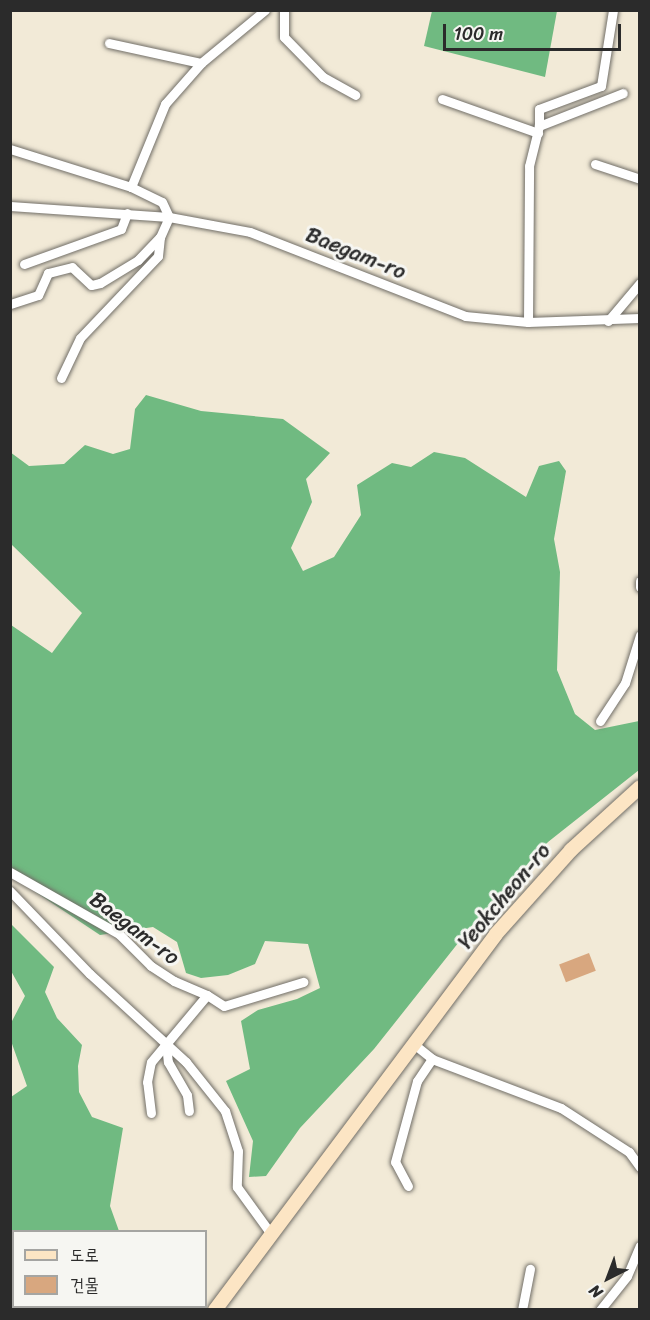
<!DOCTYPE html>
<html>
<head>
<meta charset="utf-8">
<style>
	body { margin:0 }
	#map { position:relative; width:650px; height:1320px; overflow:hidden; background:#f2ead7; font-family:Sriracha,"Poor Story",sans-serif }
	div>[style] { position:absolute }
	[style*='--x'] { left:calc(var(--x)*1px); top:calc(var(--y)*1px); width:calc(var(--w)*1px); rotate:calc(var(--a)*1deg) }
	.forest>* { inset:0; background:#70ba81 }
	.building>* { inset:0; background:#d8a77f; transform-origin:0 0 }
	.roads { filter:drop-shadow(0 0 2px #716e67) drop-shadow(0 0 2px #716e67) }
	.street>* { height:9px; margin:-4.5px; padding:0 4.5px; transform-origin:4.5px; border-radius:4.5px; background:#fff }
	.secondary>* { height:14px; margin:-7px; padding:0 7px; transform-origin:7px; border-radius:7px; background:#fce5c4 }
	span { translate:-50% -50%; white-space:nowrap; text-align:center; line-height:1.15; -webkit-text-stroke:6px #f6f6f2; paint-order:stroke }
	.street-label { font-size:22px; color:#2b2b2b }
	.frame { position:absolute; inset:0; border:12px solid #2b2b2b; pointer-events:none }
	.legend { position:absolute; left:12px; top:1230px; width:195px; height:78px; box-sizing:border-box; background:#f6f6f2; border:2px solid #a5a5a2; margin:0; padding:8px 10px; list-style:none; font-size:18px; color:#2b2b2b }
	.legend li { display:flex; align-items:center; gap:12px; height:30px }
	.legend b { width:30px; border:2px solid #a5a5a2 }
	.north { position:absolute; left:578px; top:1248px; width:60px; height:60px; -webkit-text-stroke:4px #f6f6f2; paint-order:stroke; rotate:222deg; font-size:16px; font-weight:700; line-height:24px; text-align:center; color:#2b2b2b }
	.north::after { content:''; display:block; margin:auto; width:21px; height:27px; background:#2b2b2b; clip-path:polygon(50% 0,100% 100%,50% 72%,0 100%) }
	.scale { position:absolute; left:443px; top:24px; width:178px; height:27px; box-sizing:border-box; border:3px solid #2b2b2b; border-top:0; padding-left:8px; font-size:18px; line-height:21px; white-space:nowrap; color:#2b2b2b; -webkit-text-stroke:4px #f6f6f2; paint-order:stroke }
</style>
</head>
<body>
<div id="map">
	<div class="forest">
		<div style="clip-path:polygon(432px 11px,557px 11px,545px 77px,424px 46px)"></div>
		<div style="clip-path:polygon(146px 395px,201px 411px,283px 419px,330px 453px,306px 479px,312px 502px,291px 548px,303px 571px,334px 557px,361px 515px,357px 485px,392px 463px,411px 467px,434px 452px,465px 458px,526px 497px,539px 466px,559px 461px,566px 471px,554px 539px,560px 572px,557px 670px,575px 714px,595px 730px,639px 721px,639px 770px,548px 842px,474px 923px,374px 1049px,300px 1128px,266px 1176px,249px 1177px,253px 1141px,226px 1081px,250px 1069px,241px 1021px,258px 1010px,297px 999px,320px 988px,308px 944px,265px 941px,255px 964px,228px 975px,201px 978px,186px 973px,177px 942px,153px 927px,100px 935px,28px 887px,11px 867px,11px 625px,52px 653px,82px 613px,11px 544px,10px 452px,29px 466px,64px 464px,85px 445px,113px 454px,130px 449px,135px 409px)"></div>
		<div style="clip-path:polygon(11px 924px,54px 967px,45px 992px,57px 1018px,82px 1045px,78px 1066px,79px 1092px,92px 1117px,123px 1128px,110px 1206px,119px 1231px,14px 1232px,14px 1306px,145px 1309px,11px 1309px,11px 1097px,27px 1086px,11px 1041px,11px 1023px,25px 996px,11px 971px)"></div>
	</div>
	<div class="building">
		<div style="left:589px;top:953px;width:19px;height:32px;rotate:69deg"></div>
	</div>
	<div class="roads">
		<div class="street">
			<div style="--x:284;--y:10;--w:27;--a:90"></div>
			<div style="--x:284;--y:37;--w:56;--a:45.7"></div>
			<div style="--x:323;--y:77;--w:37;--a:29"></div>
			<div style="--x:109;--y:43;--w:94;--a:12.3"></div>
			<div style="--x:442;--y:99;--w:102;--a:19.5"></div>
			<div style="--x:539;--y:126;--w:17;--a:-90"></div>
			<div style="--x:539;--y:109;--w:66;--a:-20.4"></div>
			<div style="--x:601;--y:86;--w:77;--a:-81"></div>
			<div style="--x:10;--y:149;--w:127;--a:17.4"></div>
			<div style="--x:131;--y:187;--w:34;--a:26"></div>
			<div style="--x:162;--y:202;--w:17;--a:65"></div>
			<div style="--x:169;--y:217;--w:22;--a:114"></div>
			<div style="--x:160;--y:237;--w:32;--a:134"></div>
			<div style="--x:138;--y:260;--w:44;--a:148.8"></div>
			<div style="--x:100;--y:283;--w:9;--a:167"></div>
			<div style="--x:91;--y:285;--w:26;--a:-137"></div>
			<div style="--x:72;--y:267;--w:25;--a:166"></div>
			<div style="--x:48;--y:273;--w:24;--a:114"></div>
			<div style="--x:38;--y:295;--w:29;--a:162"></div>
			<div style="--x:595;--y:164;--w:47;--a:18.4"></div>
			<div style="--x:131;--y:187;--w:90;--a:-67.7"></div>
			<div style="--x:165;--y:104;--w:55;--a:-48.7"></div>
			<div style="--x:201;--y:63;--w:83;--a:-39.6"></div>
			<div style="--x:10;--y:206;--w:159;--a:4"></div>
			<div style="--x:169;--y:217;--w:82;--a:10.5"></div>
			<div style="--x:250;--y:232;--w:231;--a:21.3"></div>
			<div style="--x:465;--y:316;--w:63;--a:5.4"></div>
			<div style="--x:528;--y:322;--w:112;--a:-2"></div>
			<div style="--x:24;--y:264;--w:103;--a:-19.8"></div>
			<div style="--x:121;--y:229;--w:17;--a:-69"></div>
			<div style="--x:608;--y:321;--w:50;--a:-49.9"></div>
			<div style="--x:528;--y:322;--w:156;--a:-89.6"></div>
			<div style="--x:529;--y:166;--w:41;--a:-76"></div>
			<div style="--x:539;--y:126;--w:90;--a:-21.4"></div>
			<div style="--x:61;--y:378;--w:44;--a:-64.6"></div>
			<div style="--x:80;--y:338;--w:113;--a:-46.4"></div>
			<div style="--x:158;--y:256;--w:19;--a:-84"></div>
			<div style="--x:640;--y:581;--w:6;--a:90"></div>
			<div style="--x:600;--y:721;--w:45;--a:-56.7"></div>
			<div style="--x:625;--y:683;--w:50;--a:-72.6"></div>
			<div style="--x:10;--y:872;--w:125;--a:29.6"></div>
			<div style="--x:119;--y:934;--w:45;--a:45"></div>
			<div style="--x:151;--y:966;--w:27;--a:33"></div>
			<div style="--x:174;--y:981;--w:36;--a:23"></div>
			<div style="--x:10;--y:891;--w:115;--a:46.1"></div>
			<div style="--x:90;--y:974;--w:130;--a:42.5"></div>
			<div style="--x:186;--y:1062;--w:63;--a:51.5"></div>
			<div style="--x:225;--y:1111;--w:42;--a:72"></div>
			<div style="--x:238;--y:1151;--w:36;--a:92"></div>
			<div style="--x:237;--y:1187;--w:58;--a:54.1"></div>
			<div style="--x:166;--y:1044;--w:18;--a:84"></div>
			<div style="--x:168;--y:1062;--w:38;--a:60"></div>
			<div style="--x:187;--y:1095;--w:16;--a:83"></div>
			<div style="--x:415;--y:1045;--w:22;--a:39"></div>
			<div style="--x:432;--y:1059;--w:138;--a:20.8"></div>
			<div style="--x:561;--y:1108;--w:81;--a:32.9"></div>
			<div style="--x:629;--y:1152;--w:19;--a:54"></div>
			<div style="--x:151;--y:1113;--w:31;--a:-97"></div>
			<div style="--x:147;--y:1082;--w:20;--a:-79"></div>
			<div style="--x:151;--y:1062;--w:87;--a:-50.1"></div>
			<div style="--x:207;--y:995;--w:20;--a:33"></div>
			<div style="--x:224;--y:1006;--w:83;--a:-16.9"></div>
			<div style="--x:408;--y:1186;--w:27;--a:-118"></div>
			<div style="--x:395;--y:1162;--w:84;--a:-74.8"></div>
			<div style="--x:417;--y:1081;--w:27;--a:-56"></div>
			<div style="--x:522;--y:1310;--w:42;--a:-79"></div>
			<div style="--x:600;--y:1310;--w:43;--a:-51.5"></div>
			<div style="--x:627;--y:1276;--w:33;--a:-67"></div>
		</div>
		<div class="secondary">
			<div style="--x:215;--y:1310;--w:469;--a:-53.2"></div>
			<div style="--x:496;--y:934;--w:113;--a:-48.2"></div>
			<div style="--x:571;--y:850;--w:93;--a:-42.4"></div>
		</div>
	</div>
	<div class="street-label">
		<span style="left:356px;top:253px;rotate:22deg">Baegam-ro</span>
		<span style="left:504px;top:896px;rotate:-50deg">Yeokcheon-ro</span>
		<span style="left:135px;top:928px;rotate:37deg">Baegam-ro</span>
	</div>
	<div class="frame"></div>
	<ul class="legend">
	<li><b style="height:8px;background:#fce5c4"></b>도로</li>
	<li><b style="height:16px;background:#d8a77f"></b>건물</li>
	</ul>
	<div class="north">N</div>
	<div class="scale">100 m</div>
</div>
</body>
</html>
